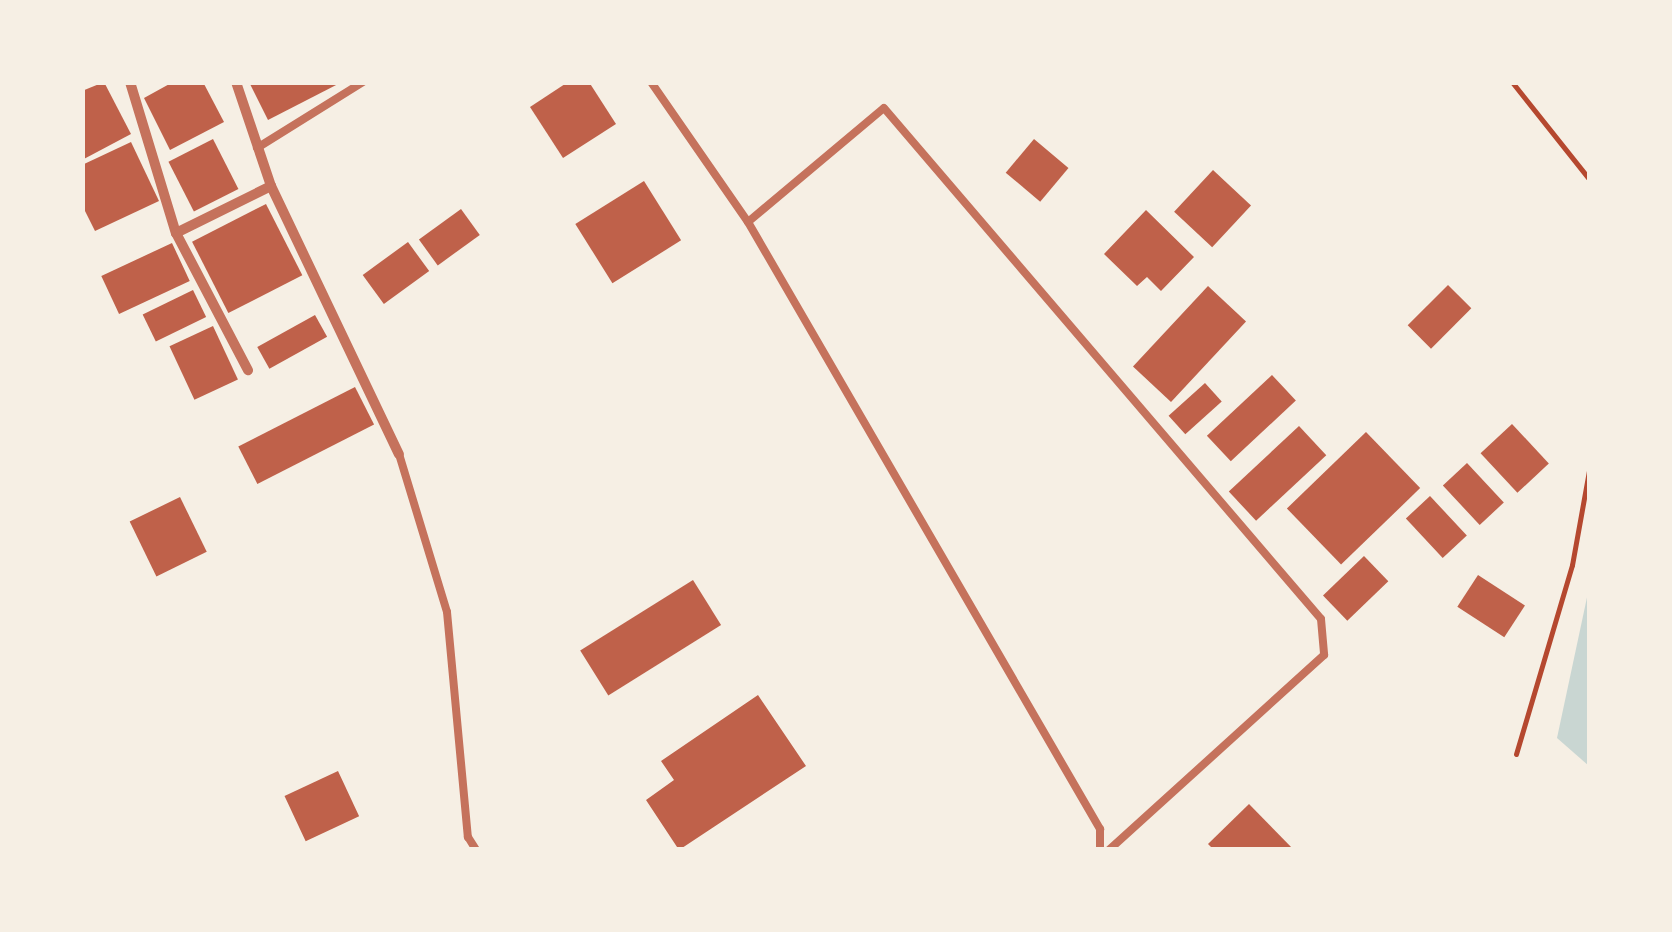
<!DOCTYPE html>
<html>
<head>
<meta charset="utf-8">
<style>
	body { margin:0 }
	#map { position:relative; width:1672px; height:932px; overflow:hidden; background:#f6efe4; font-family:"Archivo Narrow",sans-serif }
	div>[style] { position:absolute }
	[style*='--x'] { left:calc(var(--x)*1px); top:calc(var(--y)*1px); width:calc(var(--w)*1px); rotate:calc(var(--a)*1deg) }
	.water>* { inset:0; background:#c9d6d2 }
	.building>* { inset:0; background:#bf614a; transform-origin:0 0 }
	.path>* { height:5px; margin:-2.5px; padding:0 2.5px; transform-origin:2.5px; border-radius:2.5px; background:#b5482f }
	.service>* { height:8px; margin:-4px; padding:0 4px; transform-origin:4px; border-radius:4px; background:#c5725c }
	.minor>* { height:10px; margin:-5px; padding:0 5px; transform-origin:5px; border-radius:5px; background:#c5725c }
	span { translate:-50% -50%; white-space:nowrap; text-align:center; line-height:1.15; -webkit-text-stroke:10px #f6efe4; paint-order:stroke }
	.frame { position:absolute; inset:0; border:85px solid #f6efe4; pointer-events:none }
</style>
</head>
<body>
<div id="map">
	<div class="water">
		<div style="clip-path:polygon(1589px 588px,1589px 766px,1557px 738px)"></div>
	</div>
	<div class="building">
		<div style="clip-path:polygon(104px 82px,131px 134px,82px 160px,82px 91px)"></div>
		<div style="clip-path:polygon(173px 82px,203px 82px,224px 122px,170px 150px,144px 98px)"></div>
		<div style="clip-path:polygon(249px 82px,342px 82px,268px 120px)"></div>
		<div style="clip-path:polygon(568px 82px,589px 82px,616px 124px,563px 158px,530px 107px)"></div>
		<div style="left:213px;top:139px;width:56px;height:50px;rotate:63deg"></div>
		<div style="left:1034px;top:139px;width:45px;height:44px;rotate:40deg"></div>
		<div style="clip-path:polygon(131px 142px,159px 201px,95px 231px,82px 205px,82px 165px)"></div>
		<div style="left:1213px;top:170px;width:52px;height:57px;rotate:43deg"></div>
		<div style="left:644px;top:181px;width:70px;height:81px;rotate:58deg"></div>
		<div style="left:266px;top:204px;width:80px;height:83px;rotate:63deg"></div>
		<div style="left:461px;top:209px;width:32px;height:52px;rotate:54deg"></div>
		<div style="clip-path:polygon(1146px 210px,1194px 257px,1161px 291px,1147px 277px,1137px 286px,1104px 254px)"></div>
		<div style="left:408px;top:242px;width:36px;height:56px;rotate:54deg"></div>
		<div style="left:172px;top:243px;width:42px;height:78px;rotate:65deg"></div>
		<div style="left:1448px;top:285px;width:33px;height:57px;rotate:45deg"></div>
		<div style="left:1208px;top:286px;width:52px;height:110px;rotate:43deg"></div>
		<div style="left:193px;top:290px;width:30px;height:56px;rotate:64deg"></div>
		<div style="left:315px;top:315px;width:25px;height:66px;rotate:61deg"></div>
		<div style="left:213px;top:326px;width:59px;height:48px;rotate:65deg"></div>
		<div style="left:1272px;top:375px;width:35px;height:89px;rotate:47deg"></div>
		<div style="left:1205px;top:383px;width:25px;height:49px;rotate:48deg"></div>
		<div style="left:355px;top:387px;width:42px;height:131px;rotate:63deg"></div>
		<div style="left:1512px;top:424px;width:54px;height:43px;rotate:47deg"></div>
		<div style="left:1299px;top:426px;width:40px;height:96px;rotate:47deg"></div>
		<div style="left:1366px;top:432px;width:78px;height:110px;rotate:46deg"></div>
		<div style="left:1467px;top:463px;width:54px;height:33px;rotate:47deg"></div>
		<div style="left:1430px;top:496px;width:54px;height:33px;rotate:47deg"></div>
		<div style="left:180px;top:497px;width:61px;height:56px;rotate:64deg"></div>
		<div style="left:1364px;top:556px;width:35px;height:57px;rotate:46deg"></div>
		<div style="left:1478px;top:575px;width:56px;height:38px;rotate:33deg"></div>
		<div style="left:693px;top:580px;width:53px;height:133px;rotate:58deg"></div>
		<div style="clip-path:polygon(758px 695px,806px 766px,679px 850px,646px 800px,674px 780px,661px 761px)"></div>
		<div style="left:338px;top:771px;width:50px;height:59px;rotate:65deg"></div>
		<div style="clip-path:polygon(1249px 804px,1294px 850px,1214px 850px,1208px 844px)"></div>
	</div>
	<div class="path">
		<div style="--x:1512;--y:82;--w:125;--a:51.5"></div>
		<div style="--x:1516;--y:754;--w:197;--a:-73.5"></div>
		<div style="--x:1572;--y:565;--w:102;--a:-79.8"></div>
	</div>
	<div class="service">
		<div style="--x:651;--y:82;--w:170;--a:55.3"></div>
		<div style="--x:748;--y:222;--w:177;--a:-40"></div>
		<div style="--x:884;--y:108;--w:672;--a:49.46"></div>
		<div style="--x:1321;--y:619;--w:36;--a:85"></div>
		<div style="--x:1324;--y:655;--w:290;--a:137.8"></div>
		<div style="--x:257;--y:148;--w:125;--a:-31.9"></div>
		<div style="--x:748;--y:222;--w:702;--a:59.89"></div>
		<div style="--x:1100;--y:829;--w:21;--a:90"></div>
		<div style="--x:399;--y:454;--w:165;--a:73.1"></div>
		<div style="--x:447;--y:612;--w:226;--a:84.7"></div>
		<div style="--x:468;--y:837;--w:15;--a:58"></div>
	</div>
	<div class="minor">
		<div style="--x:130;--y:82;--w:158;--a:73.1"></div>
		<div style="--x:176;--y:233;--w:155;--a:62.3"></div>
		<div style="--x:236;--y:82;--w:110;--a:71.4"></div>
		<div style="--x:271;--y:186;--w:297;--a:64.5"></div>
		<div style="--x:176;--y:233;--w:106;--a:-26.3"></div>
	</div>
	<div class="frame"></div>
</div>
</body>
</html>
